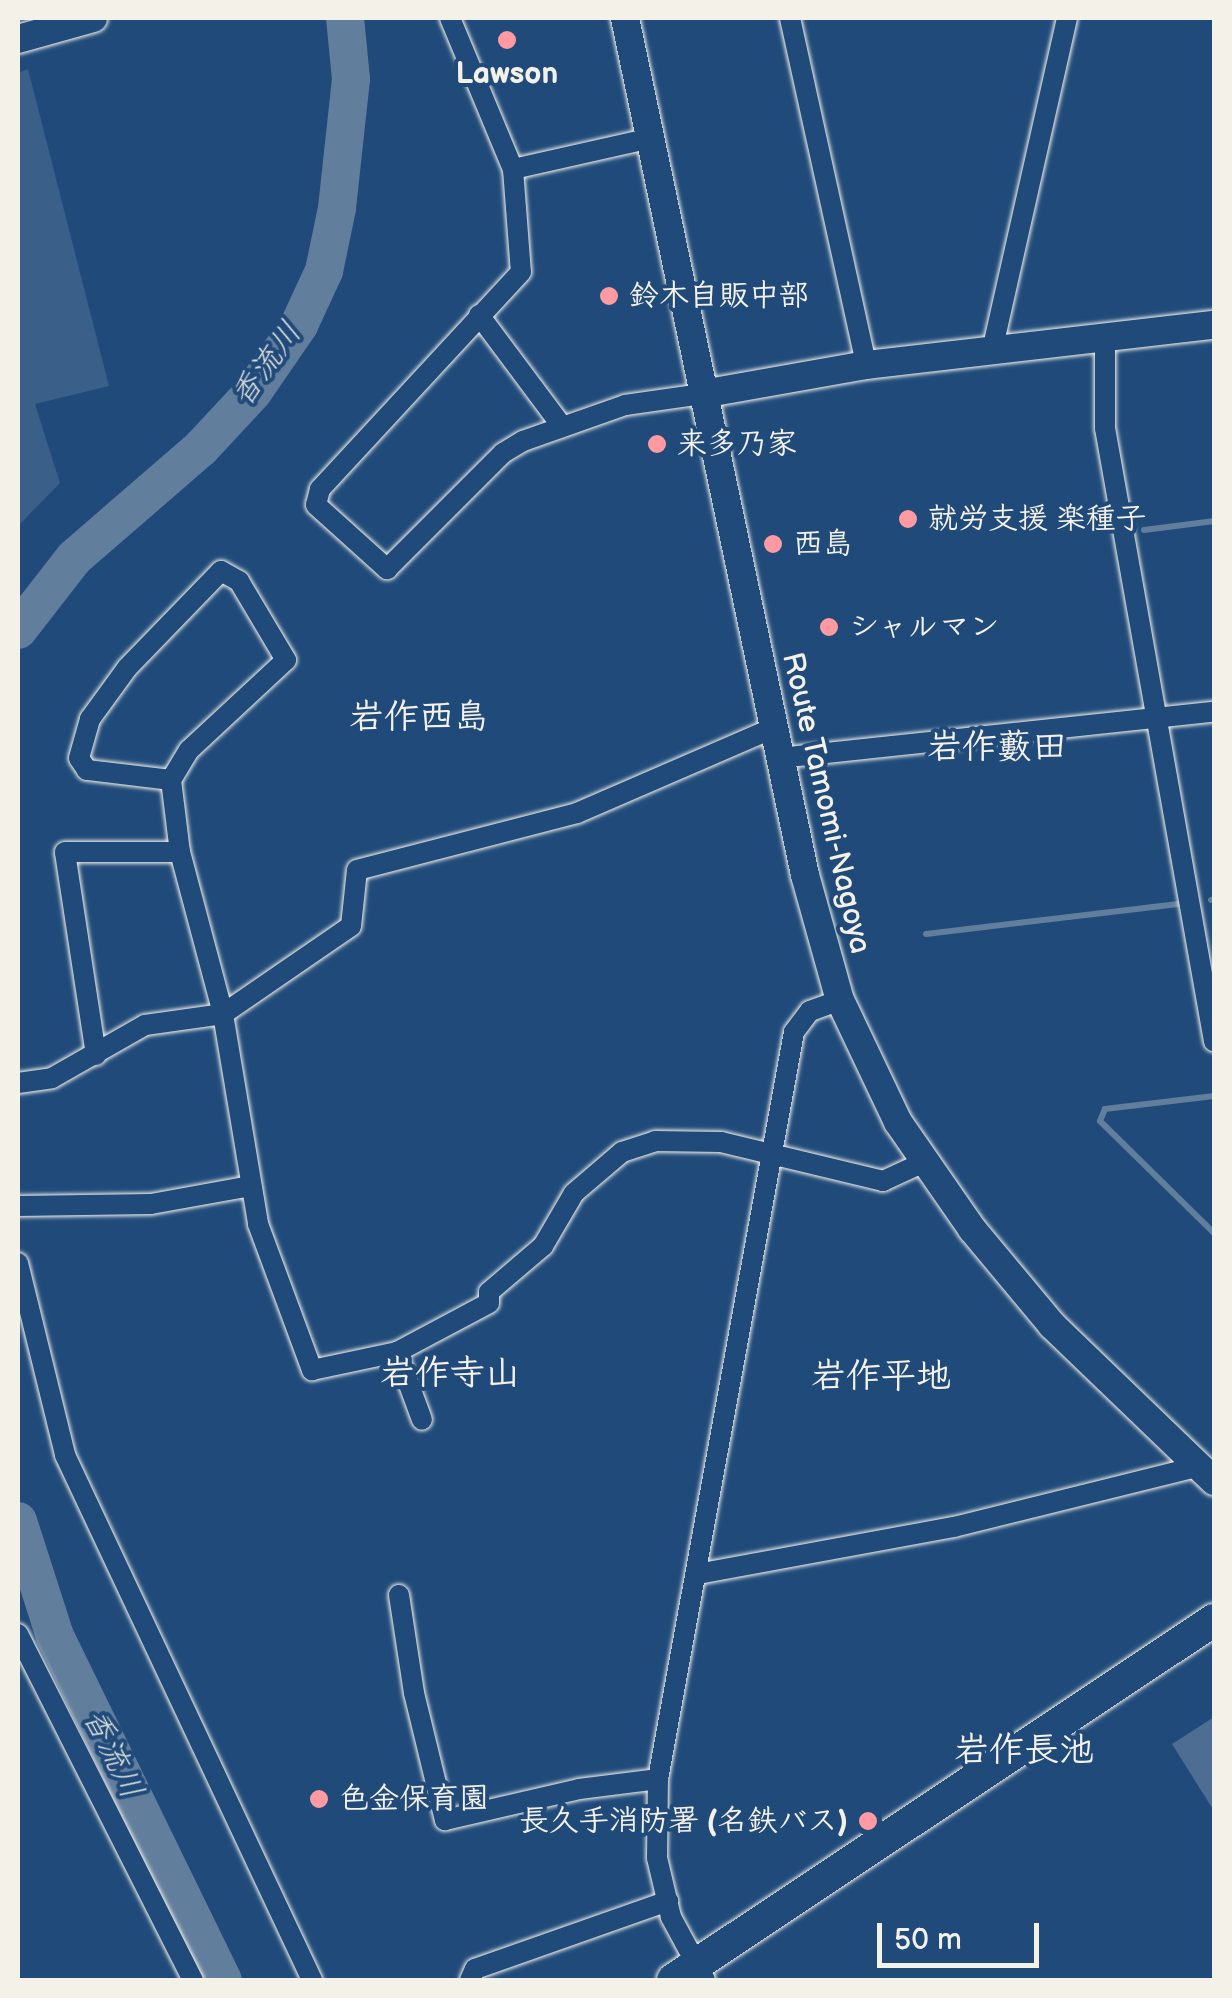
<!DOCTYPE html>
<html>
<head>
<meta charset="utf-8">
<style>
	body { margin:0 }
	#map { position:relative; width:1232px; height:1998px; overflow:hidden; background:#1f4a7a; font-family:"Balsamiq Sans","Klee One",sans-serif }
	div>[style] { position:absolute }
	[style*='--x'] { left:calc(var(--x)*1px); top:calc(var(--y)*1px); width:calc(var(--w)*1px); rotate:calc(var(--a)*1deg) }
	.green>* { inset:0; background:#3a5f88 }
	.stream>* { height:6px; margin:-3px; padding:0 3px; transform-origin:3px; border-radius:3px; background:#627e9d }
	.river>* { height:38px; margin:-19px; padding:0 19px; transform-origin:19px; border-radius:19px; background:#627e9d }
	.building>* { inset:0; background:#4d6e92 }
	.roads { filter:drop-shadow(0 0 2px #f4f1e8) drop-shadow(0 0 2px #f4f1e8) }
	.street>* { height:20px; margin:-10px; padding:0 10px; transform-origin:10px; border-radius:10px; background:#1f4a7a }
	.secondary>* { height:28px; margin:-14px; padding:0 14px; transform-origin:14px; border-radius:14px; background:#1f4a7a }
	.primary>* { height:32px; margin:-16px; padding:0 16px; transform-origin:16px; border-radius:16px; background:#1f4a7a }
	.dots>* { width:28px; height:28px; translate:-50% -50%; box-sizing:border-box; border:5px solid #1f4a7a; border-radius:50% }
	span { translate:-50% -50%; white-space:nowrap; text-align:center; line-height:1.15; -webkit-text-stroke:8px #1f4a7a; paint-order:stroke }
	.poi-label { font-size:30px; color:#f4f1e8; font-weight:700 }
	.left { translate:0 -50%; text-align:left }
	.right { translate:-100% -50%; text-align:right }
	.street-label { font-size:30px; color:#f4f1e8 }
	.water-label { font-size:32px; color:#dee0dd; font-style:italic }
	.quarter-label { font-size:35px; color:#f4f1e8; font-weight:700 }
	.frame { position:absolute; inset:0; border:20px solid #f4f1e8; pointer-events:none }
	.scale { position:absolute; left:877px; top:1923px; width:162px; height:45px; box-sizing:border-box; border:5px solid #f4f1e8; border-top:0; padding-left:12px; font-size:30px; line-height:35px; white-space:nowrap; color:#f4f1e8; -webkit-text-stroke:8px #1f4a7a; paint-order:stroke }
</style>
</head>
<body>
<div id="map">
	<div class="green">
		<div style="clip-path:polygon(28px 69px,109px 386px,35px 404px,60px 483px,18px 526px,18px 73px)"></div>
	</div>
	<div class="stream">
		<div style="--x:1144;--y:530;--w:71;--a:-7.3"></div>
		<div style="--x:1211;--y:900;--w:3;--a:-18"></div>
		<div style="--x:926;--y:934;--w:254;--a:-6.8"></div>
		<div style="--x:1214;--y:1096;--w:110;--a:173.2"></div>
		<div style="--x:1105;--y:1109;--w:13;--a:113"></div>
		<div style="--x:1100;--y:1121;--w:160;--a:44.5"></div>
	</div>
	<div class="river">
		<div style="--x:18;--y:630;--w:91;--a:-52.1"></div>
		<div style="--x:74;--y:558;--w:168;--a:-40.9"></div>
		<div style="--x:201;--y:448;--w:76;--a:-47.1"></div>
		<div style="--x:253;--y:392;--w:81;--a:-55.5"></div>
		<div style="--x:299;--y:325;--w:60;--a:-65.2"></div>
		<div style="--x:324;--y:271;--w:64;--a:-78.3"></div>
		<div style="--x:337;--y:208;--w:130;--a:-83.8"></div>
		<div style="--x:351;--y:79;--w:61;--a:-95.6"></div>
		<div style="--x:18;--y:1521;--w:121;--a:72.2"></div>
		<div style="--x:55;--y:1636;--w:383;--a:64"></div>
	</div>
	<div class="building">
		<div style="clip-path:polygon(1214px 1717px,1214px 1811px,1172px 1744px)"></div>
	</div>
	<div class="roads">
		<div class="street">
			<div style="--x:450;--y:18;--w:164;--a:67.4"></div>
			<div style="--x:513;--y:169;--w:103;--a:85.6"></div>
			<div style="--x:521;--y:272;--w:296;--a:132.8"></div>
			<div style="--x:320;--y:489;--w:16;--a:104"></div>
			<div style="--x:316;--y:505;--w:96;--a:42"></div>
			<div style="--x:387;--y:569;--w:164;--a:-45"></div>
			<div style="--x:503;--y:453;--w:23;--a:-31"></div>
			<div style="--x:523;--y:441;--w:108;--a:-19.4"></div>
			<div style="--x:625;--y:405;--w:78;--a:-8.1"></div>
			<div style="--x:790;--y:18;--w:355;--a:77.6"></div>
			<div style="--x:513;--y:169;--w:142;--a:-12.6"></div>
			<div style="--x:479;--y:315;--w:137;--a:53.3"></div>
			<div style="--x:1105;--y:336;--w:92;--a:90"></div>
			<div style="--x:1105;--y:428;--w:623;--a:79.92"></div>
			<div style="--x:992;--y:351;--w:341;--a:-77.3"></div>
			<div style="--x:780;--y:758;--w:436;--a:-6.1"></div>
			<div style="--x:171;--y:780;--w:85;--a:-173.2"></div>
			<div style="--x:87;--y:770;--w:14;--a:-124"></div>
			<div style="--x:79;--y:758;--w:41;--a:-74.2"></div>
			<div style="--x:90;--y:719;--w:63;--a:-54"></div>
			<div style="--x:127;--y:668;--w:135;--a:-45.9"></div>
			<div style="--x:221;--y:571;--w:21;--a:29"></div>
			<div style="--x:239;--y:581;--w:92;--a:59.3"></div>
			<div style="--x:286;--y:660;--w:132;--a:137.1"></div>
			<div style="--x:189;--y:750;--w:35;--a:121"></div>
			<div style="--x:171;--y:780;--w:73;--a:82.9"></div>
			<div style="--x:96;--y:1055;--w:205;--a:-98.7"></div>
			<div style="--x:65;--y:852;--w:115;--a:0"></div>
			<div style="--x:180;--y:852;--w:168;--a:75.1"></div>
			<div style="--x:223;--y:1014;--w:213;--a:80.5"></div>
			<div style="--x:258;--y:1224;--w:156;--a:69.7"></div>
			<div style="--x:312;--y:1370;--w:87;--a:-12"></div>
			<div style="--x:397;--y:1352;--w:104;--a:-28"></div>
			<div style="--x:489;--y:1303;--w:11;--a:-90"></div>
			<div style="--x:489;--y:1292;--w:71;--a:-40.4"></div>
			<div style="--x:543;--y:1246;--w:61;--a:-59.7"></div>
			<div style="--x:574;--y:1193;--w:63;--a:-40.5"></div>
			<div style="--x:622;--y:1152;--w:35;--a:-18"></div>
			<div style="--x:655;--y:1141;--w:66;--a:0.9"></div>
			<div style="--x:721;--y:1142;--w:167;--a:13.5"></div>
			<div style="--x:883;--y:1181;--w:43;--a:-24.8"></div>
			<div style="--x:18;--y:1083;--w:34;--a:-8"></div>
			<div style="--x:52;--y:1078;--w:107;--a:-29.7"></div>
			<div style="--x:145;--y:1025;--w:79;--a:-8"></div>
			<div style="--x:223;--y:1014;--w:155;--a:-34.5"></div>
			<div style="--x:351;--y:926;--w:56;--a:-83.9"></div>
			<div style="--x:357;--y:870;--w:227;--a:-14.5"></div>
			<div style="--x:577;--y:813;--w:214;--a:-23.4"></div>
			<div style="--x:18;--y:1206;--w:133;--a:-0.9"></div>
			<div style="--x:151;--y:1204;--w:102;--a:-10.2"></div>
			<div style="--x:18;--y:1263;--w:198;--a:76.2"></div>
			<div style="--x:65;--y:1455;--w:580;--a:64.8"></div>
			<div style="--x:397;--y:1352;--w:72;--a:69.8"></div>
			<div style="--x:697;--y:1574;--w:261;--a:-10.4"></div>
			<div style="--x:954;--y:1527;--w:253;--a:-13.9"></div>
			<div style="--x:399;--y:1595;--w:99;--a:81.3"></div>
			<div style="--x:414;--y:1693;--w:131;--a:76.3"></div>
			<div style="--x:445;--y:1820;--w:138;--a:-13"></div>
			<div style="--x:579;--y:1789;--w:80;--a:-7.2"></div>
			<div style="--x:18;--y:1634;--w:388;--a:63.2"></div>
			<div style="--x:470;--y:1980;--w:12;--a:-66"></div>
			<div style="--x:475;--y:1969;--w:205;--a:-19.4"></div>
			<div style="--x:705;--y:1980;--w:72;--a:-118.4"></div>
			<div style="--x:671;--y:1917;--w:61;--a:-103.3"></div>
			<div style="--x:657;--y:1858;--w:79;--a:-89.3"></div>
			<div style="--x:658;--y:1779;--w:759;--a:-79.68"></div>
			<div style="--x:794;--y:1032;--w:26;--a:-53"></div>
			<div style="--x:810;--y:1011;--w:32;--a:-20"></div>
		</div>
		<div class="secondary">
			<div style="--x:625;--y:18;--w:876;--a:78.14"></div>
			<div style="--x:805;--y:875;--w:130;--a:74.4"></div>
			<div style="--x:840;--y:1000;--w:135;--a:64.6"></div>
			<div style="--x:898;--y:1122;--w:130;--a:55.3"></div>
			<div style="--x:972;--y:1229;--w:125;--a:50.2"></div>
			<div style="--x:1052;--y:1325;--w:225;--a:43.9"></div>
			<div style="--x:18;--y:39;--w:78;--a:-15.6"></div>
			<div style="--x:702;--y:394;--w:167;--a:-10"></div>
			<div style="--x:866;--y:365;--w:350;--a:-6.6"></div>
		</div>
		<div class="primary">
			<div style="--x:673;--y:1980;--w:650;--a:-33.64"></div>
		</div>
	</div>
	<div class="dots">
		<div style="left:507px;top:40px;background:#ff9aa2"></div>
		<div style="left:609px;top:296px;background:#ff9aa2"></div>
		<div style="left:657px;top:444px;background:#ff9aa2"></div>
		<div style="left:908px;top:519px;background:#ff9aa2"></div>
		<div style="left:773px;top:544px;background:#ff9aa2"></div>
		<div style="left:829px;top:627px;background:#ff9aa2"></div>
		<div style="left:319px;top:1799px;background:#ff9aa2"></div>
		<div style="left:868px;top:1821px;background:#ff9aa2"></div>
	</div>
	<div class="poi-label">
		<span style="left:507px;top:74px">Lawson</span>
		<span class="left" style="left:629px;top:296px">鈴木自販中部</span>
		<span class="left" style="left:677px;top:444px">来多乃家</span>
		<span class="left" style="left:928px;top:519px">就労支援 楽種子</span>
		<span class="left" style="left:793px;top:544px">西島</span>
		<span class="left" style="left:849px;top:627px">シャルマン</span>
		<span class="left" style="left:339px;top:1799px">色金保育園</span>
		<span class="right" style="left:848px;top:1821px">長久手消防署 (名鉄バス)</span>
	</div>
	<div class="street-label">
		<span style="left:826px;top:803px;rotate:77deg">Route Tamomi-Nagoya</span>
	</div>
	<div class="water-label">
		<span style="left:267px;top:365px;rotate:-54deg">香流川</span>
		<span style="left:112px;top:1754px;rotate:64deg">香流川</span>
	</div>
	<div class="quarter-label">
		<span style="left:419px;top:718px">岩作西島</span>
		<span style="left:997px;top:748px">岩作藪田</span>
		<span style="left:450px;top:1374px">岩作寺山</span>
		<span style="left:881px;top:1377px">岩作平地</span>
		<span style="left:1024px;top:1751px">岩作長池</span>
	</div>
	<div class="frame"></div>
	<div class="scale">50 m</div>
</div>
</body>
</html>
